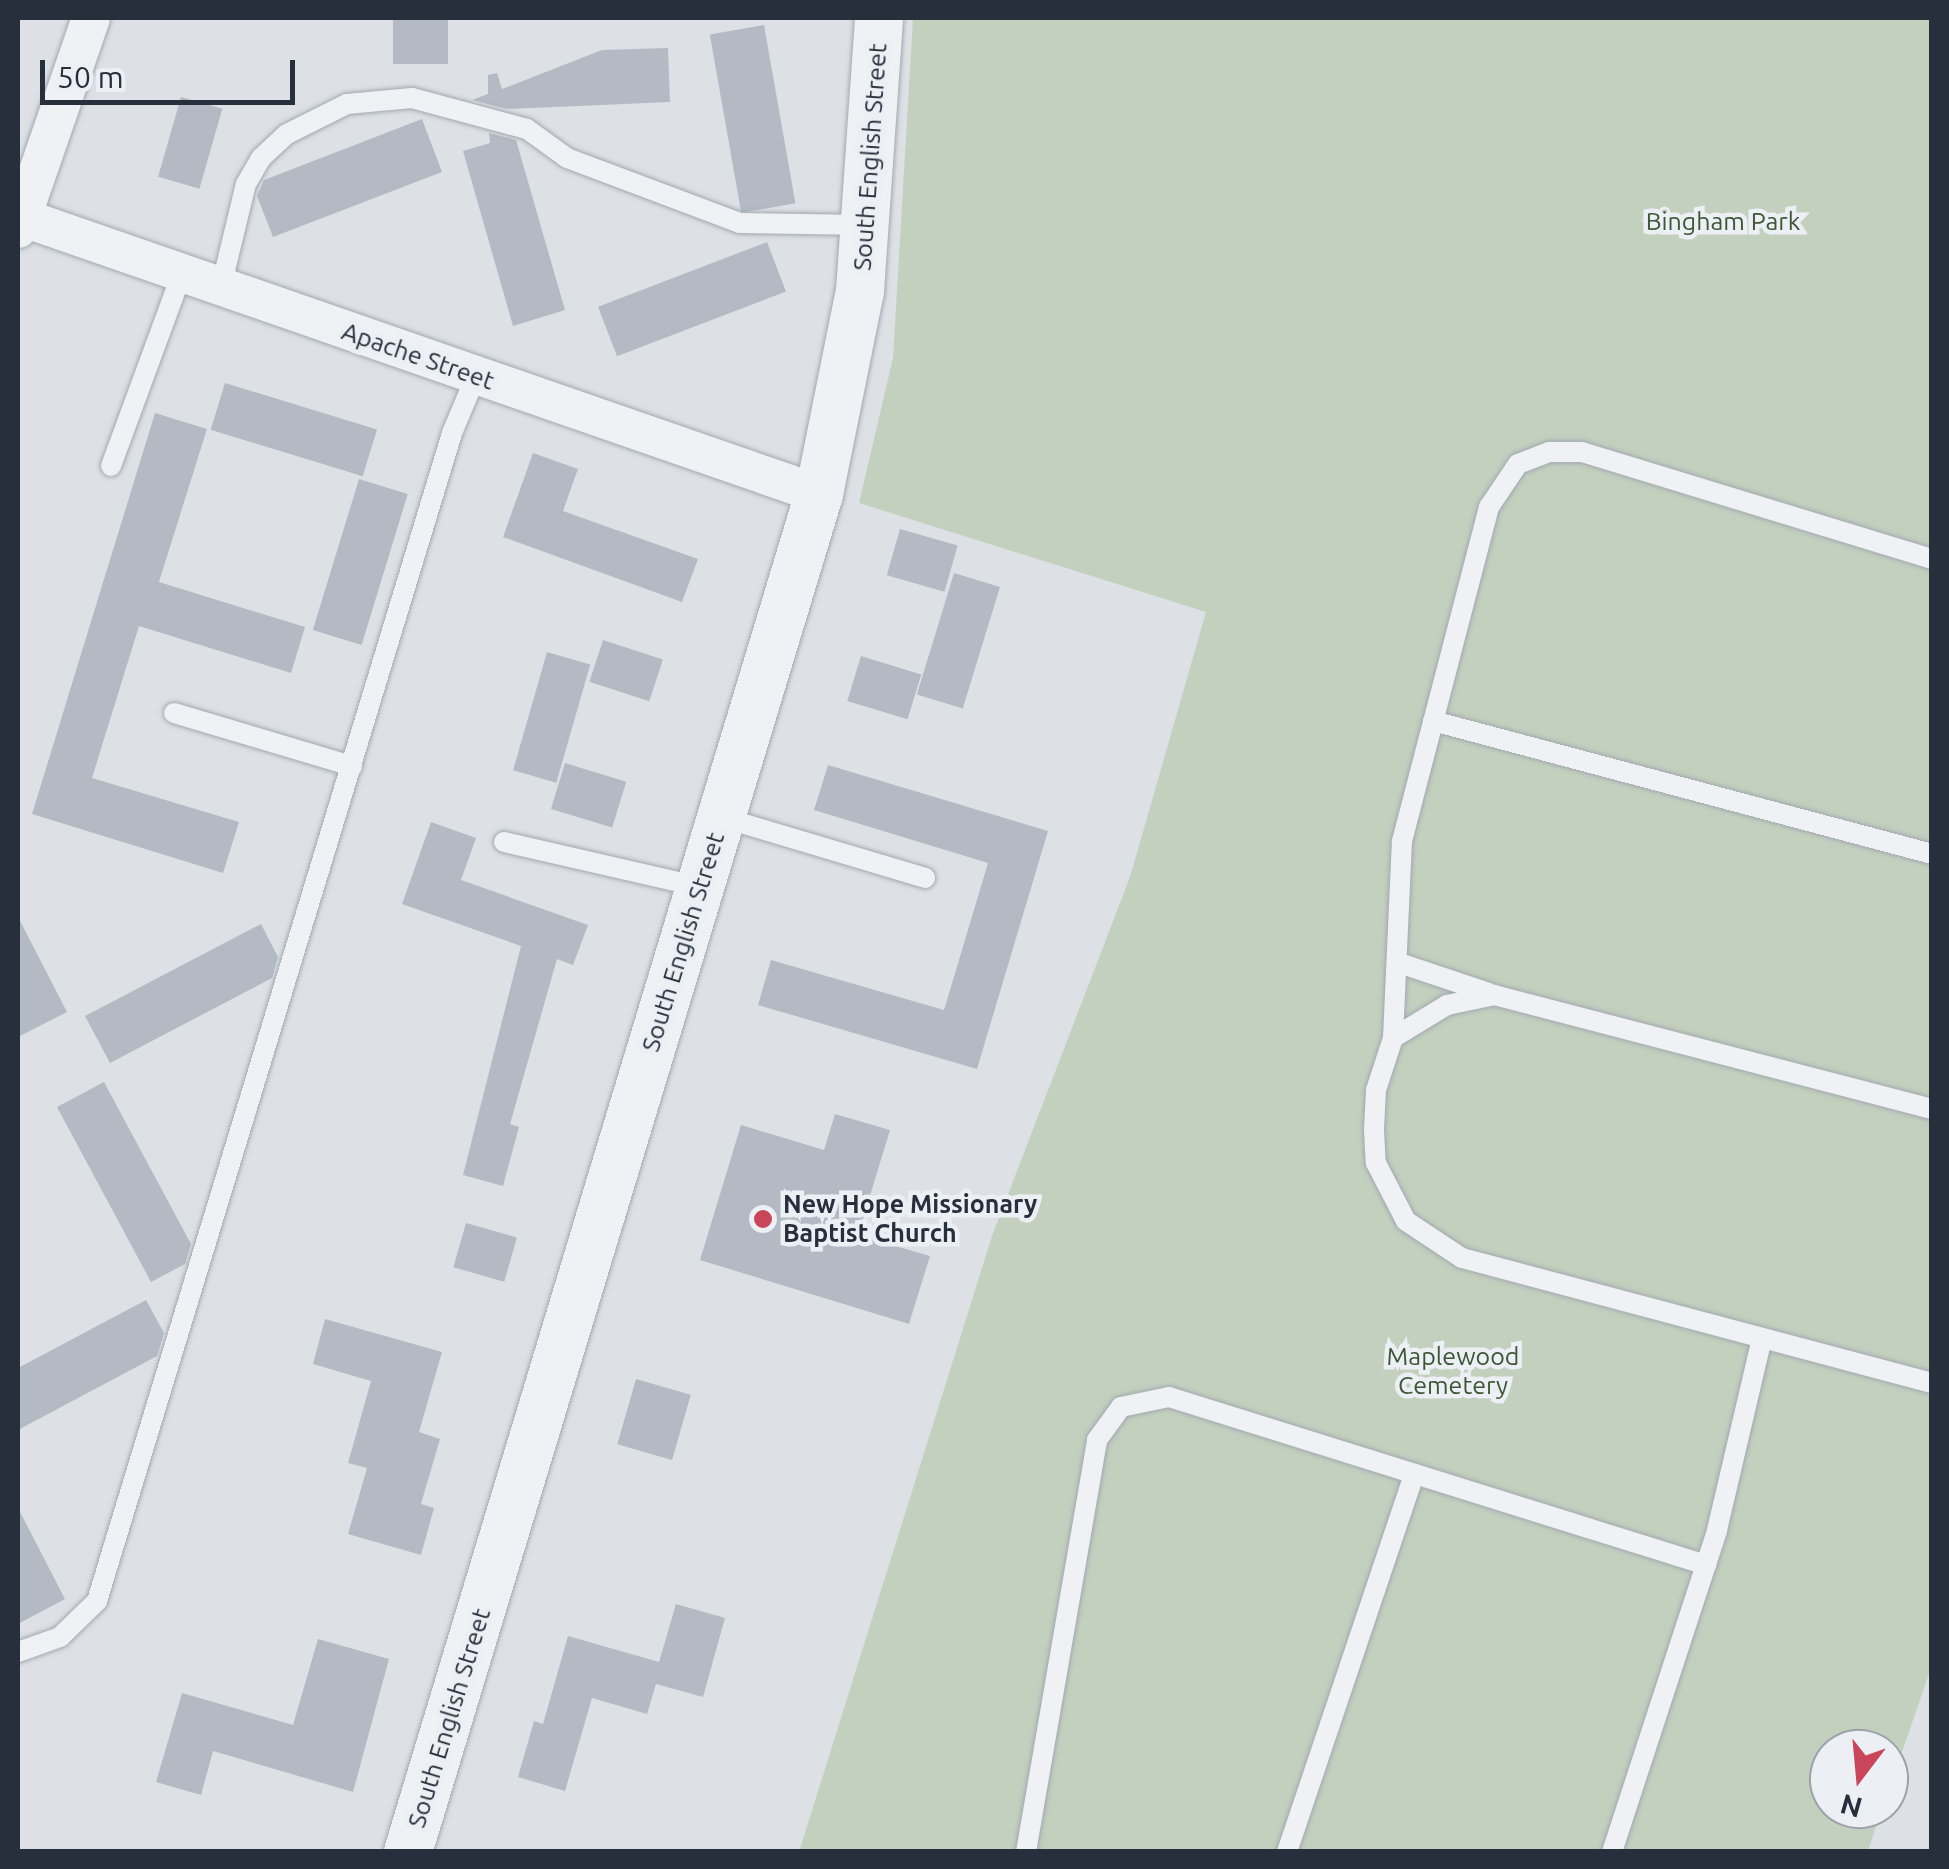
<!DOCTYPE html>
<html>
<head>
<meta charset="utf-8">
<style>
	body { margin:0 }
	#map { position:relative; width:1949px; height:1869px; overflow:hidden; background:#dde1e6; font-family:Ubuntu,sans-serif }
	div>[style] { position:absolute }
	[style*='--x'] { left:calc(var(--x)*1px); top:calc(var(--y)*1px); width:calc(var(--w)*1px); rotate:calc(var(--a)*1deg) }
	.green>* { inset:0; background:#c3d0be }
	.building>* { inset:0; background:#b4bac3; transform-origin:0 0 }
	.roads { filter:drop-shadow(0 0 2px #a3a8b0) drop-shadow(0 0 2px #a3a8b0) }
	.service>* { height:20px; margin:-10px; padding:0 10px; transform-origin:10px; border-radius:10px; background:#eff1f5 }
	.minor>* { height:38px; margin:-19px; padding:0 19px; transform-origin:19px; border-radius:19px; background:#eff1f5 }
	.tertiary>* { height:48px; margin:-24px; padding:0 24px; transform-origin:24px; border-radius:24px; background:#eff1f5 }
	.dots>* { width:28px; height:28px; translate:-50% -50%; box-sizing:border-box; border:5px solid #eceff4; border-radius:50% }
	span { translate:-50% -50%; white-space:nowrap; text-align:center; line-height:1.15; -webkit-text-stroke:9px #eceff4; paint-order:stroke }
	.street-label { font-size:25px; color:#272f3c }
	.park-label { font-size:25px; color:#3c5735 }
	.poi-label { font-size:25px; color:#272f3c; font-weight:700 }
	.left { translate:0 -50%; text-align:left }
	.frame { position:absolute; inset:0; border:20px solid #272f3c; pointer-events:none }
	.north { position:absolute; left:1809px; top:1729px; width:100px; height:100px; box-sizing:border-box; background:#eceff4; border:2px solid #9da2aa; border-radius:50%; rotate:196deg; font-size:28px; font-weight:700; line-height:40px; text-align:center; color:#272f3c }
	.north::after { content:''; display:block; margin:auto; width:35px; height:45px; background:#c8455a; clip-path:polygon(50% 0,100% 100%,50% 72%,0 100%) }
	.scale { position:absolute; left:40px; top:60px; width:255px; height:45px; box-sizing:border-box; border:5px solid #272f3c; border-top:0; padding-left:12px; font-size:30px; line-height:35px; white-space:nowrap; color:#272f3c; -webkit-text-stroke:8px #eceff4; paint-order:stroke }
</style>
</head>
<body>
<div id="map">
	<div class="green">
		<div style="clip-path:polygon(913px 18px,1931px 18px,1932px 1665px,1889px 1790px,1889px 1749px,1829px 1749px,1829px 1809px,1882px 1809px,1868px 1851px,799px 1852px,992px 1236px,1130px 877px,1206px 612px,859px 503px,893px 358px)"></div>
	</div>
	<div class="building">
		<div style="left:393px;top:18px;width:55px;height:46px"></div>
		<div style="left:764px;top:25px;width:181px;height:55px;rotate:80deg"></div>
		<div style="clip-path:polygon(668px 48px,670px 102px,507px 109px,472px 100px,488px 94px,488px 75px,497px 73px,502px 89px,602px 50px)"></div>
		<div style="left:181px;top:97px;width:43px;height:83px;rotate:16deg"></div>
		<div style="clip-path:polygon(422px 119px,442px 172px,273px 237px,257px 196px,264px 180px)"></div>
		<div style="clip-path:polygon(489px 133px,516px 140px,565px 310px,513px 326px,463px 151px,490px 143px)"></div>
		<div style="left:767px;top:242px;width:53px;height:181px;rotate:69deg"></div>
		<div style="left:225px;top:383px;width:159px;height:49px;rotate:17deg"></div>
		<div style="clip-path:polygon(155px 413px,207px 429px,159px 582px,305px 627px,291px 673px,139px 626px,92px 778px,239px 822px,223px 873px,32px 814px)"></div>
		<div style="clip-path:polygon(533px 453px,578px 469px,563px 511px,698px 559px,682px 602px,503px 537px)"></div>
		<div style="left:359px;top:479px;width:51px;height:158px;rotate:17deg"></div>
		<div style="left:900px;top:529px;width:60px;height:48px;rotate:16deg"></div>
		<div style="left:954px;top:573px;width:48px;height:127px;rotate:17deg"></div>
		<div style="left:603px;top:640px;width:63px;height:44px;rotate:18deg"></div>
		<div style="left:547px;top:652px;width:45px;height:123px;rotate:16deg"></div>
		<div style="left:861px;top:656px;width:63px;height:47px;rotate:17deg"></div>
		<div style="left:565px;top:763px;width:64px;height:48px;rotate:17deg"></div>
		<div style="clip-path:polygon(828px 765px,1048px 831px,977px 1069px,758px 1005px,771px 960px,944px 1010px,988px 863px,814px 810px)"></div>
		<div style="clip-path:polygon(431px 822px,476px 838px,461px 880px,588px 925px,573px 965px,557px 959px,510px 1124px,519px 1127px,503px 1186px,463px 1175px,521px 946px,402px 904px)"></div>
		<div style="clip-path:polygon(18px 917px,67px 1012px,18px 1037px)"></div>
		<div style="clip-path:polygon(261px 924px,278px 957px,272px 978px,110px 1063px,85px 1016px)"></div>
		<div style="clip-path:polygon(104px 1082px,191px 1244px,185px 1264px,151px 1282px,57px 1107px)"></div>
		<div style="clip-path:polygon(835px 1114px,890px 1130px,858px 1235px,930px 1256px,909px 1324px,700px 1260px,741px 1125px,824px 1150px)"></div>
		<div style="left:466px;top:1223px;width:53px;height:46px;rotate:16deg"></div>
		<div style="clip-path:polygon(146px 1300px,164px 1333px,157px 1356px,18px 1430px,18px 1368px)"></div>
		<div style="clip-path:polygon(325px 1319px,442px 1352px,419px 1432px,440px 1439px,421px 1504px,434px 1508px,421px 1555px,348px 1534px,367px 1468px,348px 1463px,371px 1381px,313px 1364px)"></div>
		<div style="left:636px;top:1379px;width:57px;height:68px;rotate:16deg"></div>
		<div style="clip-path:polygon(18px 1508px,65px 1599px,18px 1624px)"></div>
		<div style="clip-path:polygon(676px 1604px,725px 1618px,703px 1697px,656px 1684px,647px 1714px,592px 1698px,565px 1791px,518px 1777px,534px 1721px,543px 1724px,568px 1636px,659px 1662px)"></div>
		<div style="clip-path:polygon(318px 1639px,389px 1659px,353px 1792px,213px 1751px,201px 1795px,156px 1782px,182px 1693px,293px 1725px)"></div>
	</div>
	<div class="roads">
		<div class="service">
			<div style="--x:221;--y:287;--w:106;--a:-76.4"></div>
			<div style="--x:246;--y:184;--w:30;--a:-60"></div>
			<div style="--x:261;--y:158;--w:35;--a:-43"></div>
			<div style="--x:287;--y:134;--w:67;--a:-26.6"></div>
			<div style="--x:347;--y:104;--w:65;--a:-5.3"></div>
			<div style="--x:412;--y:98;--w:119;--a:15.1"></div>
			<div style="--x:527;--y:129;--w:49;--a:35.9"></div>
			<div style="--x:567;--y:158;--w:185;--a:20.6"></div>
			<div style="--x:740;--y:223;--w:126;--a:0.9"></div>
			<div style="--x:111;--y:466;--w:206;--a:-69.8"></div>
			<div style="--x:174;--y:713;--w:186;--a:16.6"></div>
			<div style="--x:1433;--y:721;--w:516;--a:14.92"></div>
			<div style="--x:721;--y:817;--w:213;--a:16.6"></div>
			<div style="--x:504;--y:842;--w:201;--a:12.9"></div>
			<div style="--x:1399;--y:963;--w:95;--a:18.4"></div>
			<div style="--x:1393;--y:1038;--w:197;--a:-87.4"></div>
			<div style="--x:1402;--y:841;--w:345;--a:-75.4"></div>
			<div style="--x:1489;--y:507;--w:52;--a:-56"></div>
			<div style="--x:1518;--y:464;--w:33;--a:-21"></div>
			<div style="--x:1549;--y:452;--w:33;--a:0"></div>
			<div style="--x:1582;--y:452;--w:366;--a:17"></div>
			<div style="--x:1932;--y:1109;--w:452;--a:-165.4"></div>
			<div style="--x:1495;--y:995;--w:49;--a:168.2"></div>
			<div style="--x:1447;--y:1005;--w:63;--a:148.6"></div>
			<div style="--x:1393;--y:1038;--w:55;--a:108.1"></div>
			<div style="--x:1376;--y:1090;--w:40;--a:92.9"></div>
			<div style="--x:1374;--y:1130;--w:33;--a:87"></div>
			<div style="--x:1376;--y:1163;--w:65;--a:62.7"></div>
			<div style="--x:1406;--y:1221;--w:67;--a:33.5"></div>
			<div style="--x:1462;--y:1258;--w:486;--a:14.9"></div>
			<div style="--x:18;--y:1652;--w:45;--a:-19.7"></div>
			<div style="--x:60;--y:1637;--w:52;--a:-44.2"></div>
			<div style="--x:97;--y:1601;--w:1221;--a:-73.09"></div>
			<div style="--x:452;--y:433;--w:62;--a:-67.2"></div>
			<div style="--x:1026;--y:1852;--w:418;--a:-80.2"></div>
			<div style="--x:1097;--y:1440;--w:41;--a:-54"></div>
			<div style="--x:1121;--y:1407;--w:49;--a:-11.8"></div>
			<div style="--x:1169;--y:1397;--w:563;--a:17.37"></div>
			<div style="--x:1287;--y:1852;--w:399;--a:-71.4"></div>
			<div style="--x:1612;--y:1852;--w:339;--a:-71.9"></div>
			<div style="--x:1717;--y:1530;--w:197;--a:-76.8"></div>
		</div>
		<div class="minor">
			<div style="--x:18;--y:216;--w:848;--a:19.14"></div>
			<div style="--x:18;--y:229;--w:223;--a:-70.9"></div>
		</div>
		<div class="tertiary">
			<div style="--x:408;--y:1852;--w:1419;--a:-73.16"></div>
			<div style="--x:819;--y:494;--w:207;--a:-78.6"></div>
			<div style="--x:860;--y:291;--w:274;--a:-86"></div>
		</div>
	</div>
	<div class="dots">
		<div style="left:763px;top:1219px;background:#c8455a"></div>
	</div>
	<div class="street-label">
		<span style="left:870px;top:157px;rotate:-86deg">South English Street</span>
		<span style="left:418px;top:356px;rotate:19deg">Apache Street</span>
		<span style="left:683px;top:942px;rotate:-73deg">South English Street</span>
		<span style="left:449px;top:1718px;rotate:-73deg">South English Street</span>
	</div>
	<div class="park-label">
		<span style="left:1723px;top:221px">Bingham Park</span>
		<span style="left:1453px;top:1371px">Maplewood<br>Cemetery</span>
	</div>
	<div class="poi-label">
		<span class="left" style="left:783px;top:1219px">New Hope Missionary<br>Baptist Church</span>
	</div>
	<div class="frame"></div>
	<div class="north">N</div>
	<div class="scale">50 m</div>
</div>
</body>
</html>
